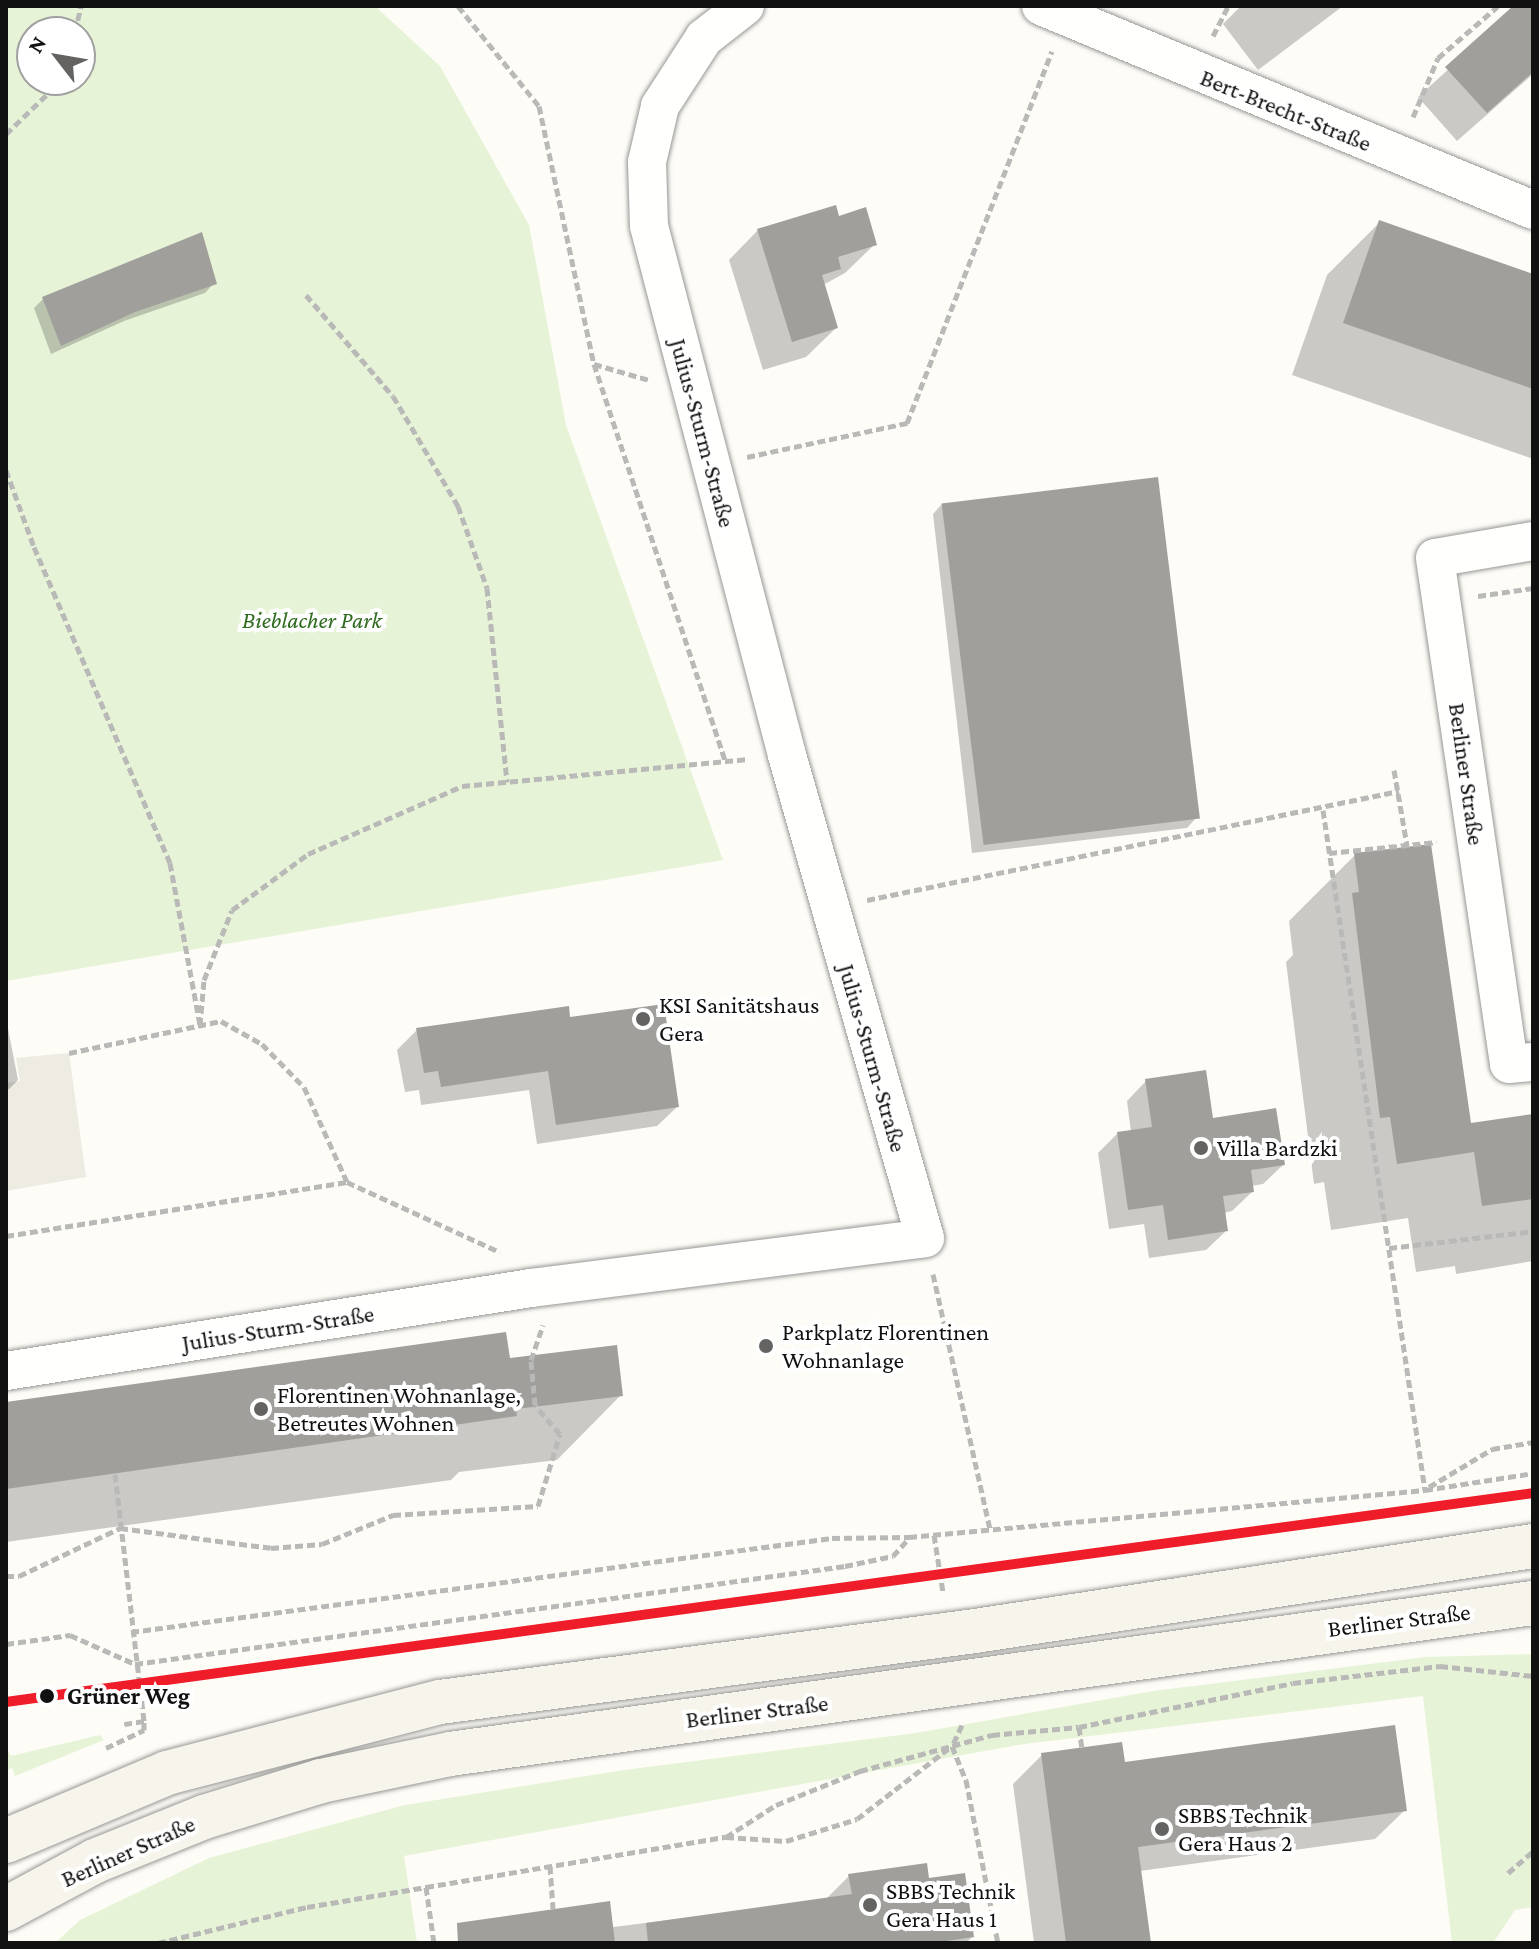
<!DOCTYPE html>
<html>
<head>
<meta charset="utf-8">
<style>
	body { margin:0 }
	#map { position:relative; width:1539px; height:1949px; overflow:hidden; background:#fdfcf7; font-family:"Crimson Pro",serif }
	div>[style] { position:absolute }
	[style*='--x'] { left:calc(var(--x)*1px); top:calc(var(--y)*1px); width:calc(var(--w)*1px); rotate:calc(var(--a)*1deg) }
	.green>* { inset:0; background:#e7f3d7 }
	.plaza>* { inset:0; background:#edebe2 }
	.shadow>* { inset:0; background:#0003 }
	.building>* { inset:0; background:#a19f9c; transform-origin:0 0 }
	.path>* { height:5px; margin-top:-2.5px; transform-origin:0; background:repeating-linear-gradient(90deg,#b9b9b8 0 8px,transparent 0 12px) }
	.roads { filter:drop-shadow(0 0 2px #979795) drop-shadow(0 0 2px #979795) }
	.minor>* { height:38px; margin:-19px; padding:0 19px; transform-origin:19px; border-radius:19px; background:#fffffe }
	.secondary>* { height:44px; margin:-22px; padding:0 22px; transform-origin:22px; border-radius:22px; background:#f6f4eb }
	.tram-1>* { height:10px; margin:-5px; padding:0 5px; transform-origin:5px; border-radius:5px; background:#ef1c29 }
	.dots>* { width:22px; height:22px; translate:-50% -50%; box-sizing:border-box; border:4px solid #fff; border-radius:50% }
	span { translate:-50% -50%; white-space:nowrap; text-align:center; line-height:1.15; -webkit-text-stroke:8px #fff; paint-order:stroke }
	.street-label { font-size:24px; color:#111 }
	.park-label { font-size:24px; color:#2f6b1f; font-style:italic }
	.poi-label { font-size:24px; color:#111 }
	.left { translate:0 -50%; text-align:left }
	.stop-label { font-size:24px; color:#111; font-weight:700 }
	.frame { position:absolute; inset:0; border:8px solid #111; pointer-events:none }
	.north { position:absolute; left:16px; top:16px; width:80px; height:80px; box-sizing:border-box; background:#fff; border:2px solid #a0a0a0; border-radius:50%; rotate:301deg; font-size:22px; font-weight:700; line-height:32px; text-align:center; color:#111 }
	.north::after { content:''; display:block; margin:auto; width:28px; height:36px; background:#646362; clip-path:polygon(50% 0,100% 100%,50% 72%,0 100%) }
</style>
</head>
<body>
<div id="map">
	<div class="green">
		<div style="clip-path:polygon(evenodd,6px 6px,375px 6px,440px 66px,529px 225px,566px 425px,723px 860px,6px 981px,6px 6px,32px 32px,80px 32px,80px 80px,32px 80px,32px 32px)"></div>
		<div style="clip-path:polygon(1533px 1654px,1533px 1907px,1515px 1910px,1493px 1943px,1452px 1943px,1423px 1696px,1024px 1744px,404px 1856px,417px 1943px,55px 1943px,80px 1920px,209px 1858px,405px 1805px,624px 1770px,916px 1733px,1153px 1691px,1426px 1657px)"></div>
		<div style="clip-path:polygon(100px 1735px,104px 1740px,15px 1776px,12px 1768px,6px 1770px,6px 1747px,11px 1756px)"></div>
	</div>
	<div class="plaza">
		<div style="clip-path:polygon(69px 1053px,86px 1177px,6px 1191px,6px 1083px,20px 1081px,16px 1058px)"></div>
	</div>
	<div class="shadow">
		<div style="clip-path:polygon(1241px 6px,1343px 6px,1258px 70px,1223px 24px)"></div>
		<div style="clip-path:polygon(1518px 6px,1533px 6px,1533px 74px,1457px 141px,1418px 97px)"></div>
		<div style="clip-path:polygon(1380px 222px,1533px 276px,1533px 459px,1292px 375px,1327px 275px)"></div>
		<div style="clip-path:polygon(758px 230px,875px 244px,845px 273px,823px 285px,836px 328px,806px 357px,763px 370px,729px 260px)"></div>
		<div style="clip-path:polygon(214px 283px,205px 293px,124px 321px,51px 354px,34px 308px,43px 299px)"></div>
		<div style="clip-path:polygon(942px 504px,1196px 818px,1187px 828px,972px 853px,933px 514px)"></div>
		<div style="clip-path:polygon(1355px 855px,1469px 1125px,1533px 1116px,1533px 1261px,1456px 1274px,1455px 1266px,1416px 1272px,1408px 1218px,1331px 1230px,1324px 1182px,1314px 1184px,1286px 962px,1293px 955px,1289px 921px)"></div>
		<div style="clip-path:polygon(6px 1018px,18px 1080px,6px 1092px)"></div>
		<div style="clip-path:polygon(417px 1030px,677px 1107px,657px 1126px,537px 1144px,529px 1090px,421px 1105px,419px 1090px,405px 1092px,397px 1050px)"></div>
		<div style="clip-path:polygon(1146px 1081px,1283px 1165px,1263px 1184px,1251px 1186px,1252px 1192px,1232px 1211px,1224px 1213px,1226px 1231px,1206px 1250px,1149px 1258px,1144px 1224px,1109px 1229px,1098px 1153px,1118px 1133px,1131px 1132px,1127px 1101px)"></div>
		<div style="clip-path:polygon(508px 1361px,621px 1395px,557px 1460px,459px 1472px,451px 1480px,6px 1542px,6px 1404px)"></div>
		<div style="clip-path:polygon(1042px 1755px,1123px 1764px,1405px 1810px,1375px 1839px,1140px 1871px,1149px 1943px,1034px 1943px,1013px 1784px)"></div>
		<div style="clip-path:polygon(849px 1876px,928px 1881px,972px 1937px,966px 1943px,488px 1943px,825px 1900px)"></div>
	</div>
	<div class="building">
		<div style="clip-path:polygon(1513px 6px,1533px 6px,1533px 72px,1487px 113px,1445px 67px)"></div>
		<div style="clip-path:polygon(836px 205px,839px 216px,866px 207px,877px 245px,838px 257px,841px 269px,822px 275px,838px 328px,792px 342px,757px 229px)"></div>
		<div style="clip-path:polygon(1379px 220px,1533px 274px,1533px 389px,1343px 323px)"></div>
		<div style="clip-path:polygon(202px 232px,217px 284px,135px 312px,61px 346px,42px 297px)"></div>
		<div style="left:1158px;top:477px;width:344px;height:218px;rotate:83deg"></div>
		<div style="clip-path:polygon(1431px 844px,1471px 1123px,1533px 1114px,1533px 1199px,1482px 1206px,1474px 1152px,1397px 1164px,1390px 1117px,1380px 1118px,1352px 893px,1359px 892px,1354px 853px)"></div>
		<div style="clip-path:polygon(664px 1004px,679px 1107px,556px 1125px,548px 1071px,441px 1087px,438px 1071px,424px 1073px,416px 1028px,569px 1006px,570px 1017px)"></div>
		<div style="clip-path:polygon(1206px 1070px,1213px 1118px,1276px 1108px,1285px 1165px,1251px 1170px,1254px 1192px,1223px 1196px,1228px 1231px,1168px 1240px,1163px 1205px,1128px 1210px,1117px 1132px,1152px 1127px,1145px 1079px)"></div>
		<div style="clip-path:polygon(506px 1332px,510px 1358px,617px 1345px,623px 1396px,516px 1409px,517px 1416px,6px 1489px,6px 1402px)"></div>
		<div style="clip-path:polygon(1395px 1725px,1407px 1811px,1138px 1847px,1151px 1943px,1066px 1943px,1041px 1753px,1122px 1742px,1125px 1762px)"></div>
		<div style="clip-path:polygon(927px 1863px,929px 1878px,965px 1873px,974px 1937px,933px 1943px,648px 1943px,646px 1923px,852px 1894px,848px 1874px)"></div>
		<div style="clip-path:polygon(610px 1901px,615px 1943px,458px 1943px,457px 1923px)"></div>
	</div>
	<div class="path">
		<div style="--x:458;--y:6;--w:129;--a:51"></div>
		<div style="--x:539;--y:106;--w:264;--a:78"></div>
		<div style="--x:594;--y:364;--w:57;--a:16.2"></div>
		<div style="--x:75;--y:32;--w:27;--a:-77"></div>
		<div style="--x:1213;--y:36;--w:34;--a:-63"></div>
		<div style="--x:1413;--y:117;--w:64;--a:-67"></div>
		<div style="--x:1438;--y:58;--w:79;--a:-40.9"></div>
		<div style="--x:6;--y:134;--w:78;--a:-44"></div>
		<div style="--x:306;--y:295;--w:133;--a:49.3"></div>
		<div style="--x:393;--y:396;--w:128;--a:59.4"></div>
		<div style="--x:458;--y:506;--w:87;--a:70.5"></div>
		<div style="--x:487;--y:588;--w:195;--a:84.1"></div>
		<div style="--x:594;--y:364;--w:418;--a:71.7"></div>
		<div style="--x:747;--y:457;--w:164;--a:-12"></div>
		<div style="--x:907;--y:423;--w:399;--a:-68.7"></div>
		<div style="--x:6;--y:470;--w:82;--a:70"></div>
		<div style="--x:34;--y:547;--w:344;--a:66.7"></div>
		<div style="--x:170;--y:863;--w:165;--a:79.5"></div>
		<div style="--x:200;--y:1025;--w:45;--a:-84.9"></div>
		<div style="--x:204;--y:980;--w:75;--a:-68.2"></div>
		<div style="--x:232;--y:910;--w:94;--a:-36.4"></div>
		<div style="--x:308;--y:854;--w:168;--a:-23.8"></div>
		<div style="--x:462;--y:786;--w:288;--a:-5.4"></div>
		<div style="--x:1478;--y:596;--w:56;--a:-8.3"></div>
		<div style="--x:1394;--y:770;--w:76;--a:80.2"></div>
		<div style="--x:1323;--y:810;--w:688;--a:81.47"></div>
		<div style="--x:1329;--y:853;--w:108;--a:-5.9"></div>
		<div style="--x:867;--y:900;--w:543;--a:-11.58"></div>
		<div style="--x:69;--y:1053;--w:155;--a:-11.9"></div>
		<div style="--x:221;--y:1021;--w:47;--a:29.3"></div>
		<div style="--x:262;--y:1044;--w:60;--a:45.7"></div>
		<div style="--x:304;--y:1087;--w:104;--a:65.6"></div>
		<div style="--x:6;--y:1236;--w:345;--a:-9"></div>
		<div style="--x:347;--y:1182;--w:168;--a:24.6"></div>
		<div style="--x:1389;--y:1248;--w:145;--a:-6.7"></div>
		<div style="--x:933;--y:1274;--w:262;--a:77.4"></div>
		<div style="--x:115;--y:1474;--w:249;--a:83.3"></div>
		<div style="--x:144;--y:1721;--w:20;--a:171"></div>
		<div style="--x:1429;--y:1487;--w:74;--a:-31.1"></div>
		<div style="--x:1492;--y:1449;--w:42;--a:-9.7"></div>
		<div style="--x:934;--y:1535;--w:58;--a:81"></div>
		<div style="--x:6;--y:1576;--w:13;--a:0"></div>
		<div style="--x:19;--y:1576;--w:112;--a:-25.4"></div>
		<div style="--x:120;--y:1528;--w:152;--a:7.5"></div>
		<div style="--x:271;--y:1548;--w:51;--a:-4.5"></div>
		<div style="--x:322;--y:1544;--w:77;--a:-22.2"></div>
		<div style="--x:393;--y:1515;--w:145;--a:-3.6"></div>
		<div style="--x:538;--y:1506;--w:75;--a:-73"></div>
		<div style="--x:560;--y:1434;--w:38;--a:-131"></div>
		<div style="--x:535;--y:1405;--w:45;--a:-95.1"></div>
		<div style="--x:531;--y:1360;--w:37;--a:-71"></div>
		<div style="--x:131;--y:1632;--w:707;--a:-7.64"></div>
		<div style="--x:832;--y:1538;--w:77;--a:-0.7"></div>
		<div style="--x:909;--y:1537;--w:518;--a:-5.2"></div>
		<div style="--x:1425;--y:1490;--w:109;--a:-8.9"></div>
		<div style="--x:6;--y:1644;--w:65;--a:-8"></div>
		<div style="--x:70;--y:1635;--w:71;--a:24"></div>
		<div style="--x:135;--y:1664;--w:717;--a:-7.86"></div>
		<div style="--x:845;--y:1566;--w:49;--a:-11.8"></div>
		<div style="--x:893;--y:1556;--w:24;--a:-48"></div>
		<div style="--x:962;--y:1725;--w:23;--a:115"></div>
		<div style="--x:952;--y:1746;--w:37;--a:68"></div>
		<div style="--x:966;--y:1780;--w:166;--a:78.9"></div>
		<div style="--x:1079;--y:1727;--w:21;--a:82"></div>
		<div style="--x:106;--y:1748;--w:42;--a:-25.3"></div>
		<div style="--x:144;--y:1730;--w:9;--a:-90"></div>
		<div style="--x:726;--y:1837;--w:59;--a:-32.6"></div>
		<div style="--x:776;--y:1805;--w:91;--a:-22"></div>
		<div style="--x:860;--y:1771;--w:137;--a:-15.3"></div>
		<div style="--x:992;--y:1735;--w:87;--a:-5.3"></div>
		<div style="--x:1079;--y:1727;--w:218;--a:-11.6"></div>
		<div style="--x:1293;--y:1683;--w:148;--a:-6.6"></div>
		<div style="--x:1440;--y:1666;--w:94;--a:6.1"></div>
		<div style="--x:550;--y:1866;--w:43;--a:86"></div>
		<div style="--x:1508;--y:1873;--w:33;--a:-41"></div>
		<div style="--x:426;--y:1887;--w:304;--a:-9.5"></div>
		<div style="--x:726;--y:1837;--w:60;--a:3.8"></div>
		<div style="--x:786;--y:1841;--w:74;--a:-17.2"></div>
		<div style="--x:857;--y:1819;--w:115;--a:-37.6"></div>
		<div style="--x:158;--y:1943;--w:153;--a:-13.6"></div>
		<div style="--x:307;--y:1907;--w:121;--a:-9.5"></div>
		<div style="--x:426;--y:1887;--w:57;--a:81.9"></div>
	</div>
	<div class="roads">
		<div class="minor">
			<div style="--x:1041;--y:6;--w:533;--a:22.52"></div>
			<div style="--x:1533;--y:541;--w:99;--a:170.2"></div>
			<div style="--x:1435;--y:558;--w:511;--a:81.68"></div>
			<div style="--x:1509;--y:1064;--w:24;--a:-5"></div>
			<div style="--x:6;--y:1371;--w:532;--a:-8.98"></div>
			<div style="--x:531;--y:1288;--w:397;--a:-7.2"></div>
			<div style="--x:925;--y:1238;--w:502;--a:-105.95"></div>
			<div style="--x:787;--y:755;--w:547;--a:-104.62"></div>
			<div style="--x:649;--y:226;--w:64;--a:-91.8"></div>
			<div style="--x:647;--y:162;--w:57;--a:-76.9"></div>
			<div style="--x:660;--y:106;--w:81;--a:-57.1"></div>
			<div style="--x:704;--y:38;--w:52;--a:-38"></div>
		</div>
		<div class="secondary">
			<div style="--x:6;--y:1841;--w:175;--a:-22.9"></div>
			<div style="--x:167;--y:1773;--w:282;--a:-14.6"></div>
			<div style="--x:440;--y:1702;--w:540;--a:-7.56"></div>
			<div style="--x:975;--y:1631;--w:564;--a:-8.66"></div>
			<div style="--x:6;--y:1909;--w:101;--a:-28.3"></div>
			<div style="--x:95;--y:1861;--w:118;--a:-22"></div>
			<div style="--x:204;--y:1817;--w:122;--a:-17.1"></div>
			<div style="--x:321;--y:1781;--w:132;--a:-11.8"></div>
			<div style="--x:450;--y:1754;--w:1093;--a:-7.94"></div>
		</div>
	</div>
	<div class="tram-1">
		<div style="--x:6;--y:1702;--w:1541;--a:-7.79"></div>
	</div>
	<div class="dots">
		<div style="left:643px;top:1019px;background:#646362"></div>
		<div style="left:1201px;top:1148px;background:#646362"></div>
		<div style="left:766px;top:1346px;background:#646362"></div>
		<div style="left:261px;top:1409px;background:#646362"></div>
		<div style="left:47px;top:1696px;background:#111"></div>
		<div style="left:1162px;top:1829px;background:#646362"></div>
		<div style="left:870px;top:1905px;background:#646362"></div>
	</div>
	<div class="street-label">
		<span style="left:1286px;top:110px;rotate:22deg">Bert-Brecht-Straße</span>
		<span style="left:703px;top:433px;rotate:75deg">Julius-Sturm-Straße</span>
		<span style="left:1467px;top:774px;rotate:82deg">Berliner Straße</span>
		<span style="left:873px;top:1058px;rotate:74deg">Julius-Sturm-Straße</span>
		<span style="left:278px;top:1328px;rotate:-9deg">Julius-Sturm-Straße</span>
		<span style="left:1399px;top:1620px;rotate:-7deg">Berliner Straße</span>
		<span style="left:757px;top:1711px;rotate:-7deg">Berliner Straße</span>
		<span style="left:128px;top:1851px;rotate:-24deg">Berliner Straße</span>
	</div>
	<div class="park-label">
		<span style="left:312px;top:620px">Bieblacher Park</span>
	</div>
	<div class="poi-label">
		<span class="left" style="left:659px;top:1019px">KSI Sanitätshaus<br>Gera</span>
		<span class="left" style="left:1217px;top:1148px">Villa Bardzki</span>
		<span class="left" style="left:782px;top:1346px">Parkplatz Florentinen<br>Wohnanlage</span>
		<span class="left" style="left:277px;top:1409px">Florentinen Wohnanlage,<br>Betreutes Wohnen</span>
		<span class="left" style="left:1178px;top:1829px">SBBS Technik<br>Gera Haus 2</span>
		<span class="left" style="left:886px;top:1905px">SBBS Technik<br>Gera Haus 1</span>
	</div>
	<div class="stop-label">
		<span class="left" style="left:67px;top:1696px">Grüner Weg</span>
	</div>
	<div class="frame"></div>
	<div class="north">N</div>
</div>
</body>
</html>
